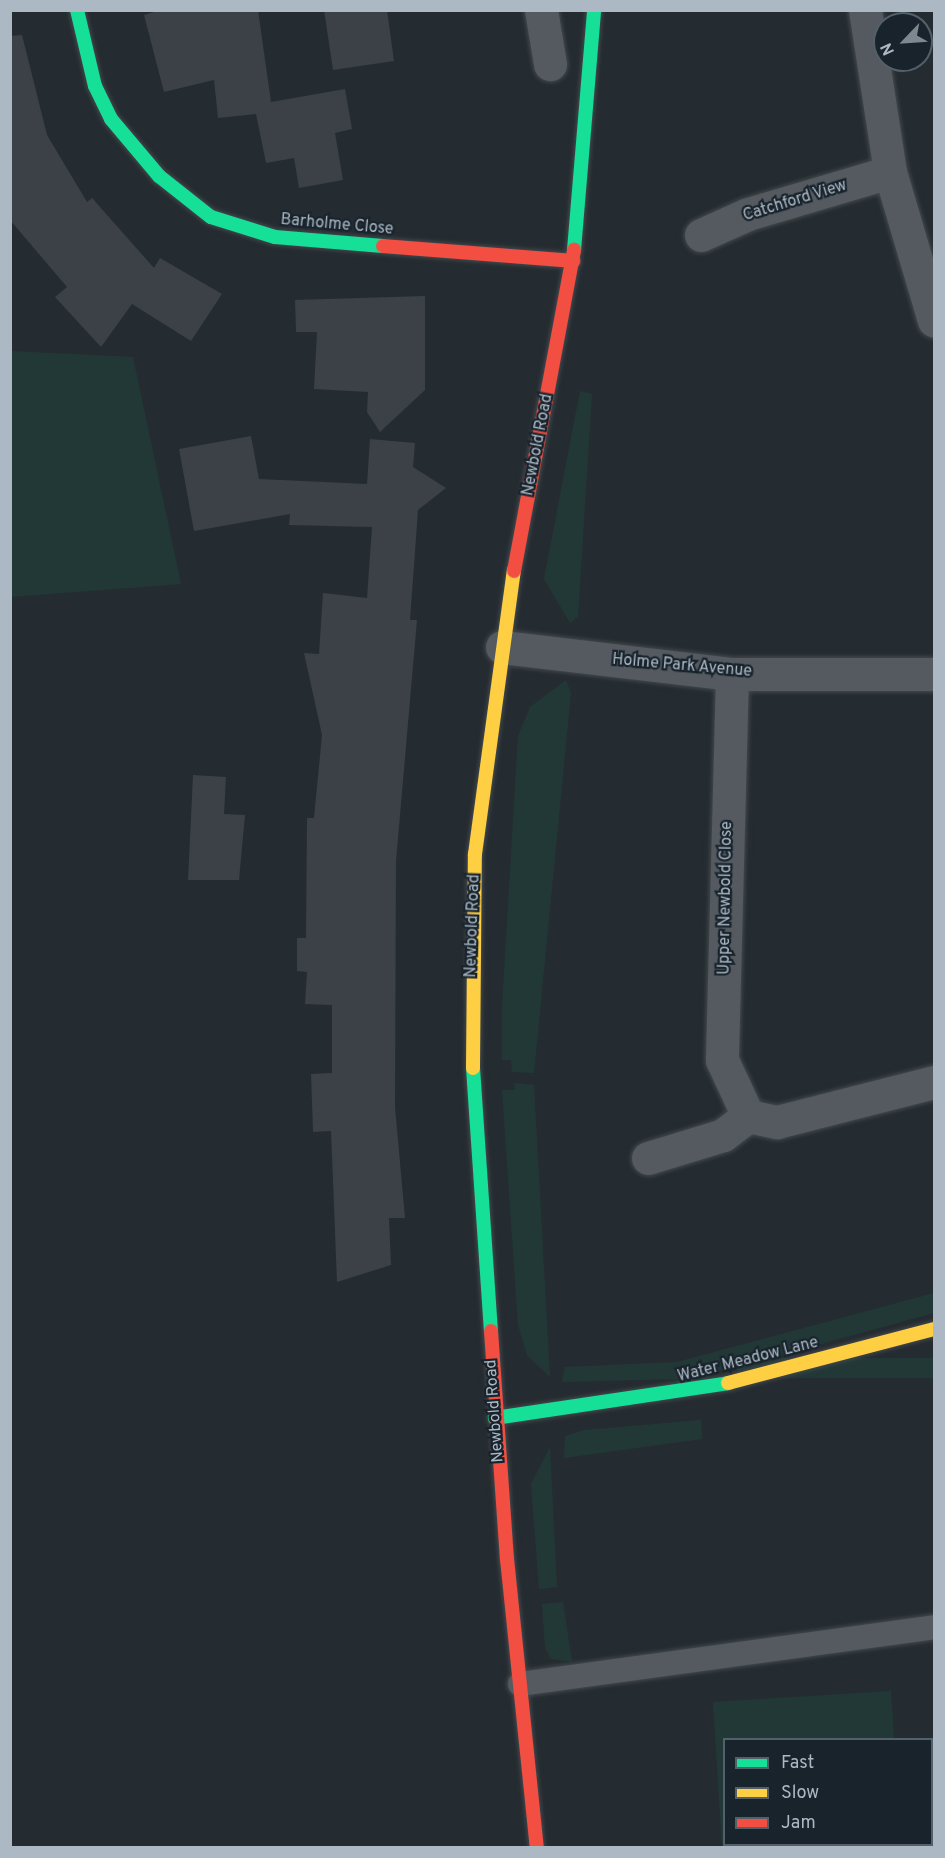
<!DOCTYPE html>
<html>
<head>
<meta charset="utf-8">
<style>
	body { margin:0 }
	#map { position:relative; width:945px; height:1858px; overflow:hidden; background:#252c31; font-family:Overpass,sans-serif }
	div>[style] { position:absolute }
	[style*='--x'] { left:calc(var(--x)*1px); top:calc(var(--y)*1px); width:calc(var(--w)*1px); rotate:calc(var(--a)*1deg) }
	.green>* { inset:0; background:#223837; transform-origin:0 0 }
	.building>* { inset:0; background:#3b4146 }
	.roads { filter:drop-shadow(0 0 2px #42484c) drop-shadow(0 0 2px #42484c) }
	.lane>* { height:24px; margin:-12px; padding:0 12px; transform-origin:12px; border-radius:12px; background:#545a60 }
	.street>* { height:33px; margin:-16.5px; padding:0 16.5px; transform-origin:16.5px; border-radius:16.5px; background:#545a60 }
	.fast>* { height:14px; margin:-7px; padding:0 7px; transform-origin:7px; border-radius:7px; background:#16e098 }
	.slow>* { height:14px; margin:-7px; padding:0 7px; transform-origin:7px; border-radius:7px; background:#ffcf43 }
	.jam>* { height:14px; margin:-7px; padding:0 7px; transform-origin:7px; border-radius:7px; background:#f24e42 }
	span { translate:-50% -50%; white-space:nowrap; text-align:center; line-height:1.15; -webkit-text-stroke:4.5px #18232c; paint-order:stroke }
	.street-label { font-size:16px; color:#acb9c5 }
	.frame { position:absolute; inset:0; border:12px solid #acb9c5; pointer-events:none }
	.legend { position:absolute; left:723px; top:1738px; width:210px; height:108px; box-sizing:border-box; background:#18232c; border:2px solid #535f69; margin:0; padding:8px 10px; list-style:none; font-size:18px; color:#acb9c5 }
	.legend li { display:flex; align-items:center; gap:12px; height:30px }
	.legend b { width:30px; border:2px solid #535f69 }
	.north { position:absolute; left:873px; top:12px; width:60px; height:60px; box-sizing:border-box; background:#18232c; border:2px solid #535f69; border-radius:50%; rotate:245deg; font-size:16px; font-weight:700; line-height:24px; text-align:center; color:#acb9c5 }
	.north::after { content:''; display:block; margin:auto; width:21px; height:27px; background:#7d8891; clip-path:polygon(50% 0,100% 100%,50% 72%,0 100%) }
</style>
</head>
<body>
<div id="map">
	<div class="green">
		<div style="clip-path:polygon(10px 351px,133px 357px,181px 584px,11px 597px)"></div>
		<div style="clip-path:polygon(580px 391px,592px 394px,578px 617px,570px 623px,544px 579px)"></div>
		<div style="clip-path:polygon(566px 680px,571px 693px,534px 1073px,512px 1072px,511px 1060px,502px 1060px,502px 1006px,518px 736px,530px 707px)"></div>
		<div style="clip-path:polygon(514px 1083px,534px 1085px,550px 1377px,527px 1355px,518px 1325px,502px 1090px,515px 1090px)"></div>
		<div style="clip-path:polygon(934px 1293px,934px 1313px,738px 1367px,677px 1379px,562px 1382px,565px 1367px,677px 1362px)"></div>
		<div style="left:934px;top:1358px;width:20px;height:197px;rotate:90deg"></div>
		<div style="clip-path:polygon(701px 1420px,702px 1439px,564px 1458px,565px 1436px,584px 1430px)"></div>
		<div style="clip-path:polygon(550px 1447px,557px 1587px,539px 1589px,531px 1484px)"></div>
		<div style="clip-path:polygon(563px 1602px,572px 1662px,551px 1659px,545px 1647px,542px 1604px)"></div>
		<div style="clip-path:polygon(891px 1691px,894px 1739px,724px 1740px,724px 1844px,901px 1847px,722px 1847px,713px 1702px)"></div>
	</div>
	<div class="building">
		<div style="clip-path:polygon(161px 10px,258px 10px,271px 102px,345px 89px,352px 129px,335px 133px,343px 180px,299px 188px,294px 158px,266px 163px,256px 114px,218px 118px,214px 80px,164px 92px,144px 15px)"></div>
		<div style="clip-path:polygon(324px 10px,387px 10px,394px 61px,333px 70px)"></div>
		<div style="clip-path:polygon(22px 35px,47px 135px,87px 202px,92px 198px,154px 268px,160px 258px,222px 294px,191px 341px,132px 304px,101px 347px,55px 297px,67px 287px,10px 220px,10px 36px)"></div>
		<div style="clip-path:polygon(425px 296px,425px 390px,380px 432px,367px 412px,368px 392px,314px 389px,317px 332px,296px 332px,295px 300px)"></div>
		<div style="clip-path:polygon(251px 436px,259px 479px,367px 484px,370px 439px,415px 443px,413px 467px,446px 488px,418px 510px,410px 620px,417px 620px,396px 861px,395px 1107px,405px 1218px,389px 1218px,391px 1265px,337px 1282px,331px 1131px,313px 1132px,311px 1074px,332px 1073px,332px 1005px,305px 1004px,307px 972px,297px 971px,297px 938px,306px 938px,307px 818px,314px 818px,322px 735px,304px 653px,319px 654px,323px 593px,367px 598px,372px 527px,289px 525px,290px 514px,194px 531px,179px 449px)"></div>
		<div style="clip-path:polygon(193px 775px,226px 777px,224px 814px,245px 815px,239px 880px,188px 880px)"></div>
	</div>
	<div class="roads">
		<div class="lane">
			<div style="--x:520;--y:1684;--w:418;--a:-7.8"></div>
		</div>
		<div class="street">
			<div style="--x:541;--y:10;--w:55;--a:80.5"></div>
			<div style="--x:865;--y:10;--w:164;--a:81.2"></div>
			<div style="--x:890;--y:172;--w:155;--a:73.5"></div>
			<div style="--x:701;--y:235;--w:51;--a:-24.1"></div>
			<div style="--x:748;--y:214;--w:148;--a:-16.5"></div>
			<div style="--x:502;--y:647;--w:232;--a:6.7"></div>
			<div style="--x:732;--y:674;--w:202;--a:0"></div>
			<div style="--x:732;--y:674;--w:386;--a:91.5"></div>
			<div style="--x:722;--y:1060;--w:62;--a:65.1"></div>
			<div style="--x:648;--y:1158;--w:78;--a:-17"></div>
			<div style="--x:723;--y:1135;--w:31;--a:-37"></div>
			<div style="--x:748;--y:1116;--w:30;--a:12"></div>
			<div style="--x:777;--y:1122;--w:162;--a:-14.3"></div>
		</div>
		<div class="fast">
			<div style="--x:77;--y:10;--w:78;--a:76.7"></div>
			<div style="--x:95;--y:86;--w:37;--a:64"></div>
			<div style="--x:111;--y:119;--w:75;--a:49.9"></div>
			<div style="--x:159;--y:176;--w:66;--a:38.3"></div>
			<div style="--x:211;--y:217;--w:67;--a:17.4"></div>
			<div style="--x:275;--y:237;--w:108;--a:4.8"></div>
			<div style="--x:574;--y:250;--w:241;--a:-85.2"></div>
			<div style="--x:473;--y:1068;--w:264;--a:86.1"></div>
			<div style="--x:495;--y:1418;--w:236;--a:-8.5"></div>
		</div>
		<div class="slow">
			<div style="--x:473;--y:1068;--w:214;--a:-89.5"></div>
			<div style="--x:475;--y:854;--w:286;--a:-82.2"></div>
			<div style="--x:728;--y:1383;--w:213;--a:-14.7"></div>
		</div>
		<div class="jam">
			<div style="--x:383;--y:246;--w:191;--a:4.5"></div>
			<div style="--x:514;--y:571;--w:327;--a:-79.4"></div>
			<div style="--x:491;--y:1331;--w:229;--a:86"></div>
			<div style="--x:507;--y:1559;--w:291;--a:84.1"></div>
		</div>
	</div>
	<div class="street-label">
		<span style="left:795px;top:201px;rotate:-17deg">Catchford View</span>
		<span style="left:337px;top:225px;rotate:5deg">Barholme Close</span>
		<span style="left:538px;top:445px;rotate:-79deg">Newbold Road</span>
		<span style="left:682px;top:666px;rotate:5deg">Holme Park Avenue</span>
		<span style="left:726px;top:898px;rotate:-89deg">Upper Newbold Close</span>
		<span style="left:473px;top:926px;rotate:-88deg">Newbold Road</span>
		<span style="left:748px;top:1360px;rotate:-14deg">Water Meadow Lane</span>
		<span style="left:495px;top:1411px;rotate:-94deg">Newbold Road</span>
	</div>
	<div class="frame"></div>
	<ul class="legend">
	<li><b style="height:8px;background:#16e098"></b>Fast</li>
	<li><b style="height:8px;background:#ffcf43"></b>Slow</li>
	<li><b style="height:8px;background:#f24e42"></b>Jam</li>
	</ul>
	<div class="north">N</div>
</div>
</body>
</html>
